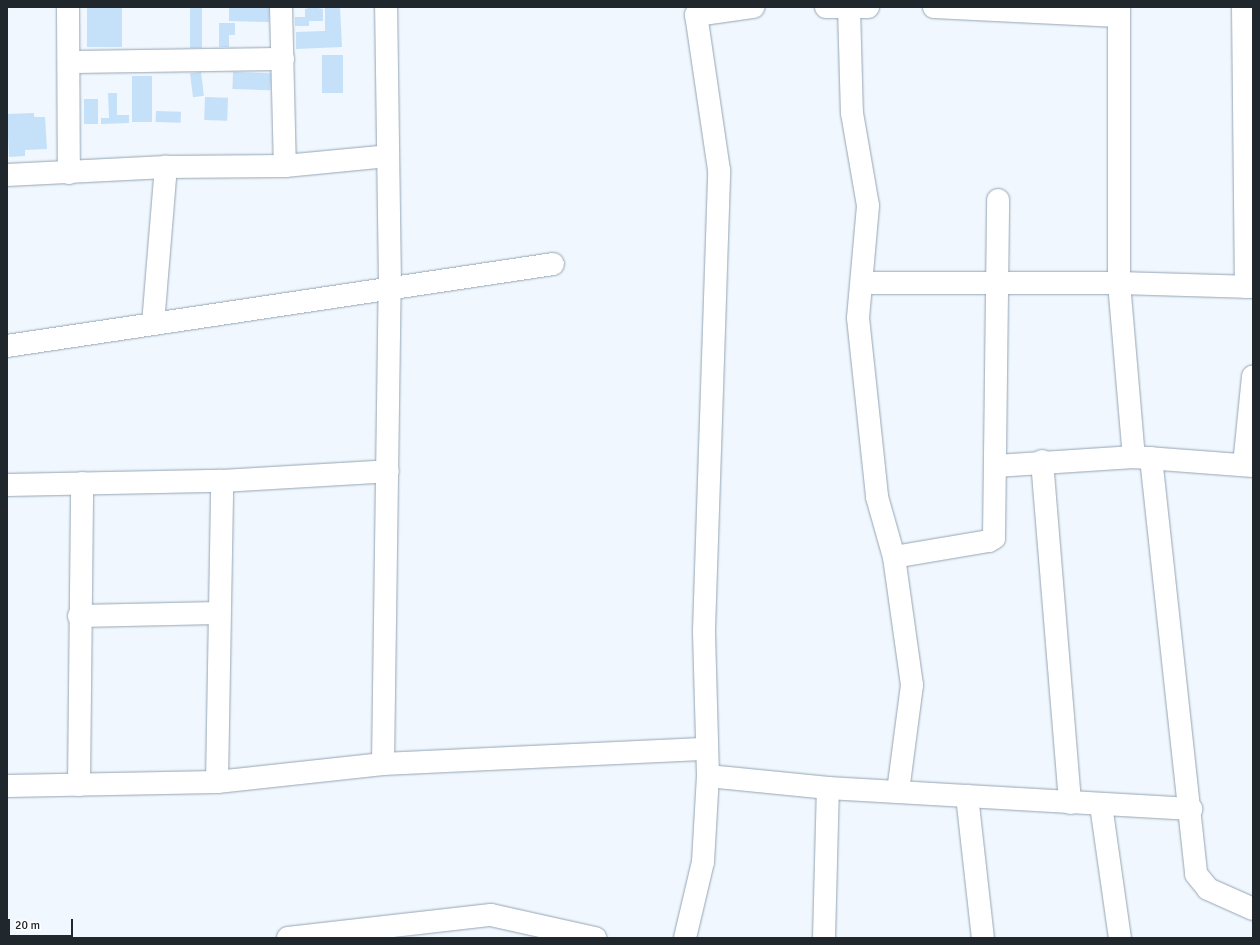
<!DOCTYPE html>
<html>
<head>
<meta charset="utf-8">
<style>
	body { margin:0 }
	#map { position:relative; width:1260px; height:945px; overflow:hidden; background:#f0f7fe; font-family:Signika,sans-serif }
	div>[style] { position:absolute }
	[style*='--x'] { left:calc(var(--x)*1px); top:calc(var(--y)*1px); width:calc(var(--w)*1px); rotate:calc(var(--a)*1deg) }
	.building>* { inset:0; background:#c5e0f9; transform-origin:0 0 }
	.roads { filter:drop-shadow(0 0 1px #95a5b4) drop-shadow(0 0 1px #95a5b4) }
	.minor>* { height:22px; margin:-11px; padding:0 11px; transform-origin:11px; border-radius:11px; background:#fff }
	span { translate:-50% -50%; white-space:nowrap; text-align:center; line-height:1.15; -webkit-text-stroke:4px #fff; paint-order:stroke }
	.frame { position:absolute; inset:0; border:8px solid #20272d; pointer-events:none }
	.scale { position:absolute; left:8px; top:919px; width:65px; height:18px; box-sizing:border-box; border:2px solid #20272d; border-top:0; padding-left:5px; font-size:12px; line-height:14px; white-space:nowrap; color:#20272d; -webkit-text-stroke:3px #fff; paint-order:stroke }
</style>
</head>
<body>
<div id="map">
	<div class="building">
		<div style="left:87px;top:7px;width:35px;height:40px"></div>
		<div style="left:190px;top:7px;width:12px;height:41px"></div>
		<div style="clip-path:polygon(270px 7px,269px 22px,229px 21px,229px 8px)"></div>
		<div style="clip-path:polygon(313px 7px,323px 9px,323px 21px,309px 21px,309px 26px,295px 26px,295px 17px,305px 17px,305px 9px)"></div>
		<div style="clip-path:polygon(325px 7px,340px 7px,342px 47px,296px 49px,296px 32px,325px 31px)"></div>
		<div style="clip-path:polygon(219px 23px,235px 23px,235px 35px,229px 35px,229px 47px,219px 47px)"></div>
		<div style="left:322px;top:55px;width:21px;height:38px"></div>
		<div style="left:201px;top:72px;width:24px;height:11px;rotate:83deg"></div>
		<div style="left:233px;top:72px;width:38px;height:17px;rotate:2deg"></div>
		<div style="left:132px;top:76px;width:20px;height:46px"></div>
		<div style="clip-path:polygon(108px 93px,117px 93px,117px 115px,129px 115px,129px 123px,101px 124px,101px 118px,109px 118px)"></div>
		<div style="left:205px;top:97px;width:23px;height:23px;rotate:2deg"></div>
		<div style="left:84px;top:99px;width:14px;height:25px"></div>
		<div style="left:156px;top:111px;width:25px;height:11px;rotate:2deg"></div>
		<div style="clip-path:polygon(34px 113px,34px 117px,45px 117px,47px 149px,25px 150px,25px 156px,9px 157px,7px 114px)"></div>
	</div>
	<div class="roads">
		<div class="minor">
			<div style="--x:68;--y:7;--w:166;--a:89.7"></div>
			<div style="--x:281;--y:7;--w:159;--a:88.6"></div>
			<div style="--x:826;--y:7;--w:42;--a:0"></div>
			<div style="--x:934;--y:7;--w:184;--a:2.8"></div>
			<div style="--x:1119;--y:7;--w:276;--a:90"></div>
			<div style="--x:1119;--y:283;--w:175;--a:85.1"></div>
			<div style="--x:1243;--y:7;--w:280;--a:89.4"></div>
			<div style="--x:849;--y:8;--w:105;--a:88.4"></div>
			<div style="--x:852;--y:113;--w:94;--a:80.2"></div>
			<div style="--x:868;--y:206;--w:112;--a:95.1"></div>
			<div style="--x:858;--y:318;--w:180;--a:83.9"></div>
			<div style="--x:877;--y:497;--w:62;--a:74.2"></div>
			<div style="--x:894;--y:557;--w:129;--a:82"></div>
			<div style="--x:912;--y:685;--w:108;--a:97.5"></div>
			<div style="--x:69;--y:62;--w:214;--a:-0.8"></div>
			<div style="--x:7;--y:175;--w:159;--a:-2.9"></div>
			<div style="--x:166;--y:167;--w:119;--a:-0.5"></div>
			<div style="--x:285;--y:166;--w:103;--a:-5.5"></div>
			<div style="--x:862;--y:283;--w:257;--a:0"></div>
			<div style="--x:1119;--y:283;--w:134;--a:1.7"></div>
			<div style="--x:153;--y:324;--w:158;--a:-85.3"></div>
			<div style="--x:7;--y:346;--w:552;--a:-8.54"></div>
			<div style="--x:1151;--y:458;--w:418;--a:83.8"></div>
			<div style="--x:1196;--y:874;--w:19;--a:51"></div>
			<div style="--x:1208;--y:889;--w:49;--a:24"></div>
			<div style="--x:1042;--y:461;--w:343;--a:85.3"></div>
			<div style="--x:1244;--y:465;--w:89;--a:-84.2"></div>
			<div style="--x:996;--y:466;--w:138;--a:-3.7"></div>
			<div style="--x:1134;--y:457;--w:119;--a:4.3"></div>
			<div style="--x:7;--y:485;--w:215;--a:-1.1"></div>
			<div style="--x:222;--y:481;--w:166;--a:-3.4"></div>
			<div style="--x:894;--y:557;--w:96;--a:-9.6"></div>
			<div style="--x:989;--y:541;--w:6;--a:-31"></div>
			<div style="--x:994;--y:538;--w:338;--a:-89.3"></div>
			<div style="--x:79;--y:616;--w:139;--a:-1.2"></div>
			<div style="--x:383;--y:764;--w:478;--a:-89.2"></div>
			<div style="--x:390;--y:286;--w:279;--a:-90.8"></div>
			<div style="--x:708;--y:776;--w:121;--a:5.7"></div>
			<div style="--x:828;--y:788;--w:364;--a:3.3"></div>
			<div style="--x:217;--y:782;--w:301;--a:-89"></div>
			<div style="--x:79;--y:785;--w:302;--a:-89.4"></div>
			<div style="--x:7;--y:786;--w:210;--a:-1.1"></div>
			<div style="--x:217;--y:782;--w:167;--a:-6.2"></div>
			<div style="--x:383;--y:764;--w:324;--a:-2.7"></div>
			<div style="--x:967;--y:796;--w:143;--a:83.6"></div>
			<div style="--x:1101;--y:805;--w:134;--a:81.9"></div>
			<div style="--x:288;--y:938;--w:204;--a:-6.5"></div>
			<div style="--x:491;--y:915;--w:107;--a:12.5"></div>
			<div style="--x:685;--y:938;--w:78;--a:-76.7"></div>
			<div style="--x:703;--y:862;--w:86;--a:-86.7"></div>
			<div style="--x:708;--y:776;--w:146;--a:-91.6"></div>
			<div style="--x:704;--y:630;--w:460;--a:-88.1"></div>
			<div style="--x:719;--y:170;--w:157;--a:-98.4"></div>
			<div style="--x:696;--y:15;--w:58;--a:-8"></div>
			<div style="--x:824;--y:938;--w:150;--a:-88.5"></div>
		</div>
	</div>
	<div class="frame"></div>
	<div class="scale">20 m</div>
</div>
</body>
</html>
